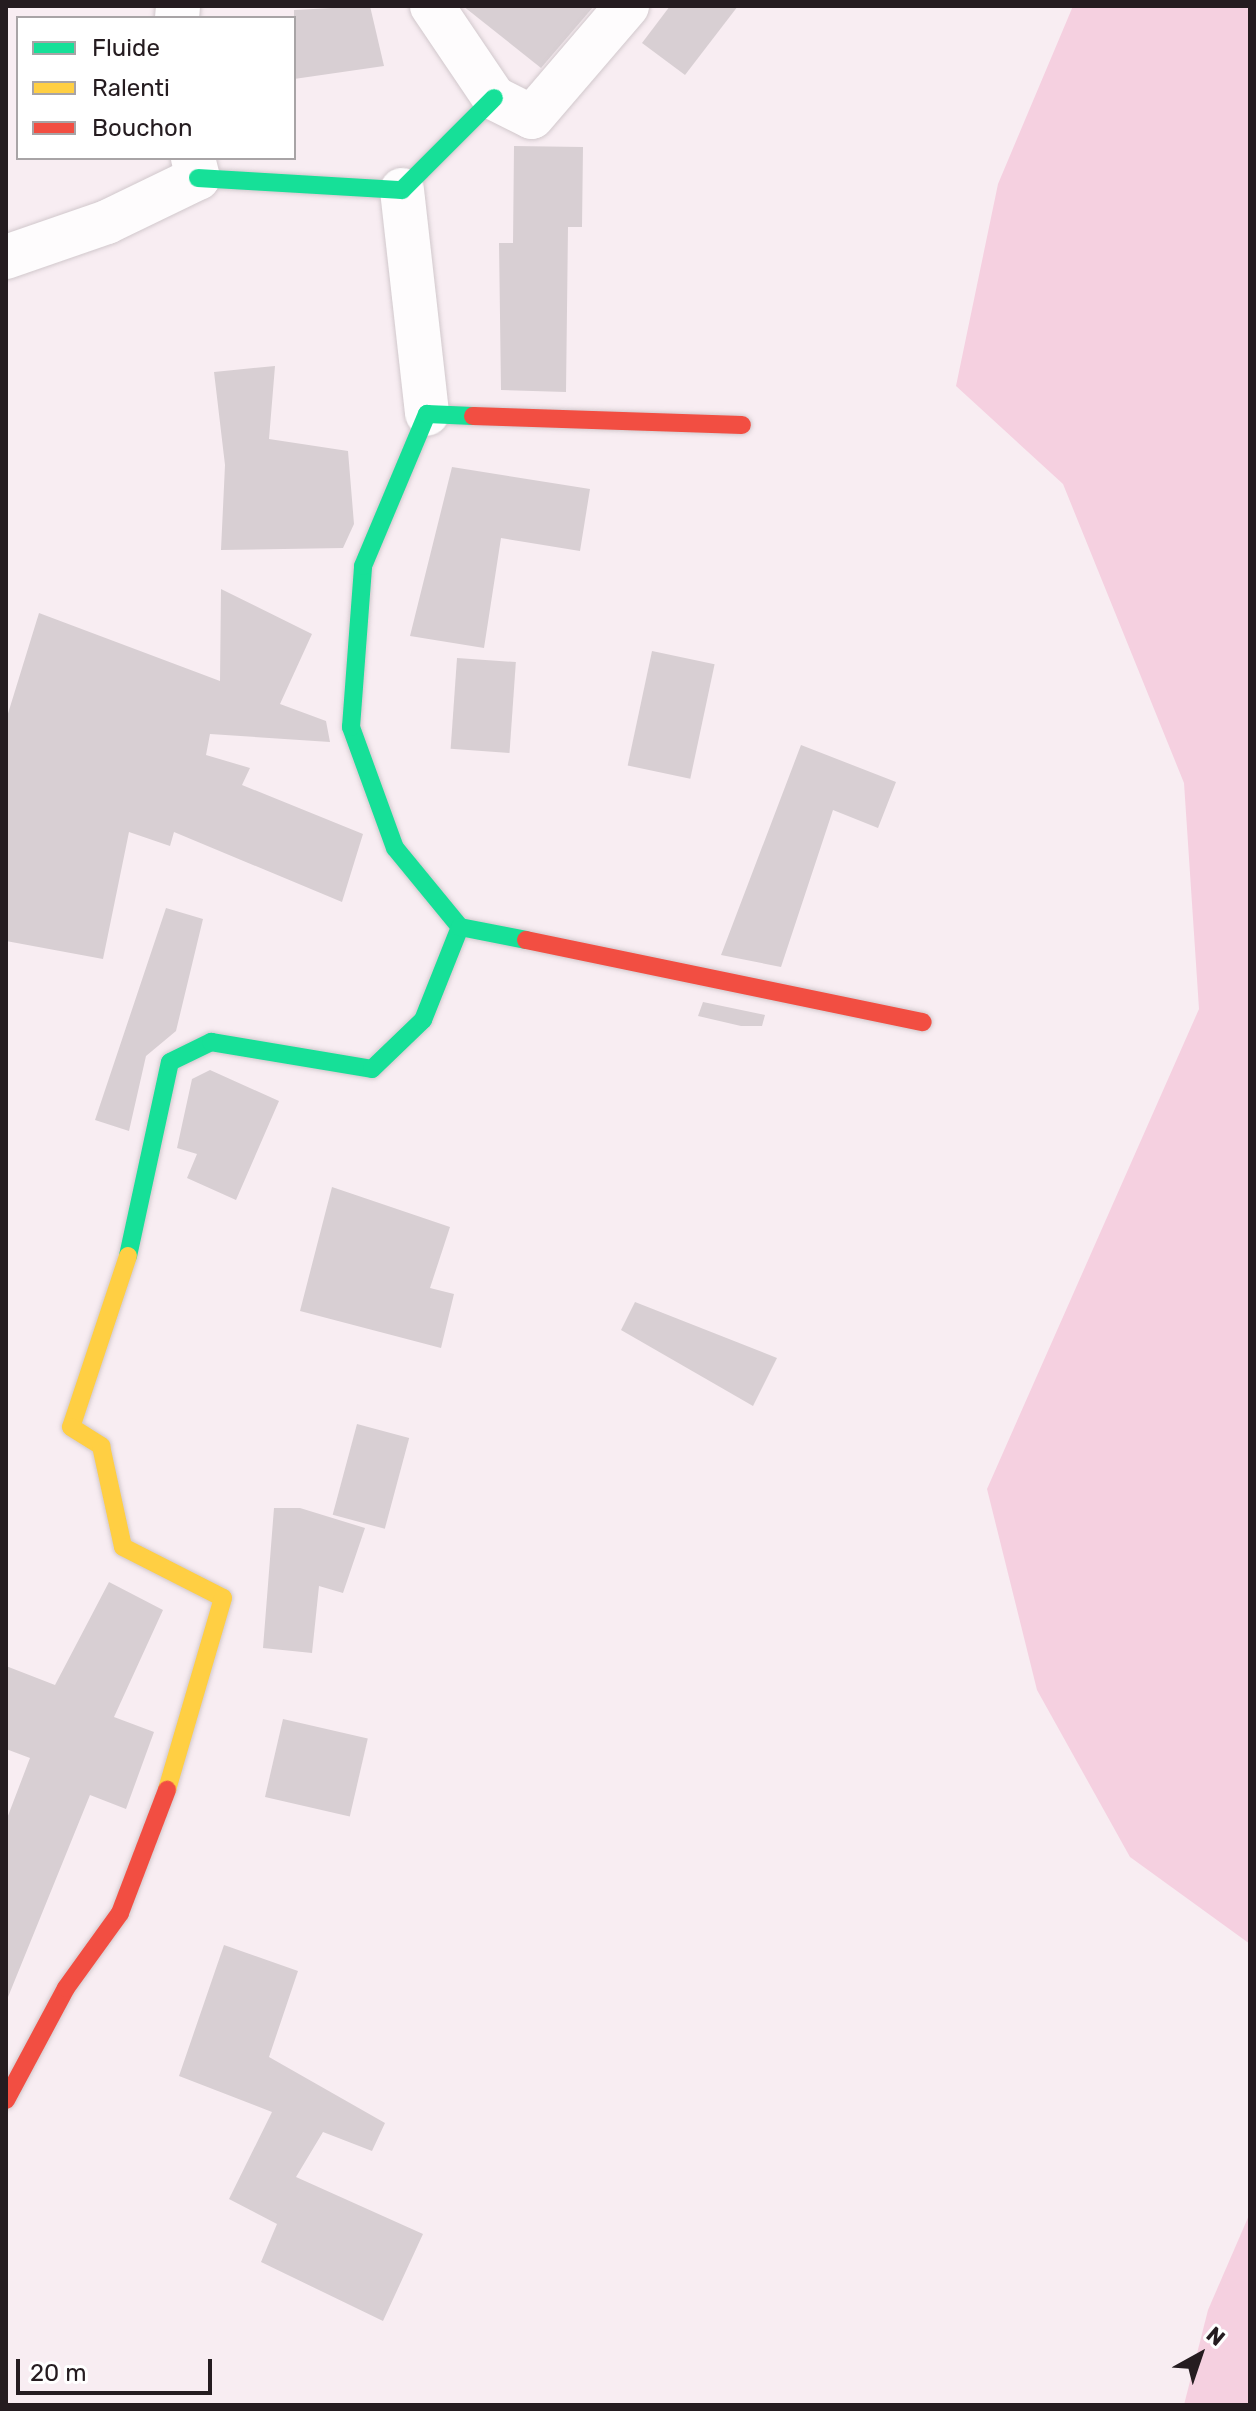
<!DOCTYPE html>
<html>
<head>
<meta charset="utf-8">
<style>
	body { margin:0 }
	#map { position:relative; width:1256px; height:2411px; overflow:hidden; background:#f8edf2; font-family:Rubik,sans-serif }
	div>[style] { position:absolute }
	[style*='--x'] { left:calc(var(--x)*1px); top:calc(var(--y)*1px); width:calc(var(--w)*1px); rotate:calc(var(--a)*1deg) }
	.green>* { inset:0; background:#f5d0e0 }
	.building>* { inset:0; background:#d8cfd3; transform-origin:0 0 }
	.roads { filter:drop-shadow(0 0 2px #d1c8cc) drop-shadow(0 0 2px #d1c8cc) }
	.street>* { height:44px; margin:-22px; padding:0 22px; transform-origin:22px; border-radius:22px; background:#fefcfd }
	.fast>* { height:18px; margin:-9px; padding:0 9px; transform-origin:9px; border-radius:9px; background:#16e098 }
	.slow>* { height:18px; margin:-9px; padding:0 9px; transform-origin:9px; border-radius:9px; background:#ffcf43 }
	.jam>* { height:18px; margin:-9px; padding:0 9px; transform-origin:9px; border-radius:9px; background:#f24e42 }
	span { translate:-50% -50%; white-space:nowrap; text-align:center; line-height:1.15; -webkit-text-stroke:6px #fff; paint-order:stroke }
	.frame { position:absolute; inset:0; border:8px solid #251c20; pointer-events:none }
	.legend { position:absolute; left:16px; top:16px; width:280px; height:144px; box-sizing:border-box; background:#fff; border:2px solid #a8a4a6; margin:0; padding:10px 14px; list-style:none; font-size:24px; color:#251c20 }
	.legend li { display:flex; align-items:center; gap:16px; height:40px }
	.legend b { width:40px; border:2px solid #a8a4a6 }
	.north { position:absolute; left:1160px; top:2315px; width:80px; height:80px; -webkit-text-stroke:6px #fff; paint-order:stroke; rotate:40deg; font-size:22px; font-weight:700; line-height:32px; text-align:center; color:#251c20 }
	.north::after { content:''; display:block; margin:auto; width:28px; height:36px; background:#251c20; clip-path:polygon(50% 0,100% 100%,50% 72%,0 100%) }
	.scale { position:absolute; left:16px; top:2359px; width:196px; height:36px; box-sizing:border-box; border:4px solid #251c20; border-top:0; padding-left:10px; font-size:24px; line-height:28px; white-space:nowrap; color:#251c20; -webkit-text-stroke:6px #fff; paint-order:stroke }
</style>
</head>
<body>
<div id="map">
	<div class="green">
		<div style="clip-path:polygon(1073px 6px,1250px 6px,1250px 1944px,1130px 1857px,1037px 1690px,987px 1489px,1199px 1009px,1184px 783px,1063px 484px,956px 386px,998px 184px)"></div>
		<div style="clip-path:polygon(1250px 2213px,1250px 2405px,1184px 2405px,1208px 2310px)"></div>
	</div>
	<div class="building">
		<div style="clip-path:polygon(370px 6px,384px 66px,294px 79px,294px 10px)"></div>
		<div style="clip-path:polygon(463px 6px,594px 6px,541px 68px)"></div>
		<div style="clip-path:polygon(670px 6px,738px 6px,685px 75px,642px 43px)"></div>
		<div style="clip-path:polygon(514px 146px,583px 147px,582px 227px,568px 227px,566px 392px,501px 390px,499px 243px,513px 243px)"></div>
		<div style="clip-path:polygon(275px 366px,269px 439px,348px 451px,354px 524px,343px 548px,221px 550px,225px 465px,214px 372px)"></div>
		<div style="clip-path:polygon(452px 467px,590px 489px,580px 551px,501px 538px,484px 648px,410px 636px)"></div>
		<div style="clip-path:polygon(221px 589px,312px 634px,280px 704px,326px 721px,330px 742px,210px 734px,206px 755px,250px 768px,242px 785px,363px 834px,342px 902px,174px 832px,170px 846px,129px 832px,103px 959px,6px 941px,6px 720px,39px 613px,220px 681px)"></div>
		<div style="left:652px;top:651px;width:64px;height:117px;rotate:12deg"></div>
		<div style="left:457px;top:658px;width:59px;height:91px;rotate:4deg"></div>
		<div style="clip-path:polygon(801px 745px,896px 782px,878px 828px,833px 810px,781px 967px,721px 955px)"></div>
		<div style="clip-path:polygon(166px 908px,203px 919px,176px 1031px,146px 1056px,129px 1131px,95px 1120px)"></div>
		<div style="clip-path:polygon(703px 1002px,765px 1015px,762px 1026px,741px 1026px,698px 1016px)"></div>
		<div style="clip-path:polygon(210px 1070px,279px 1101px,236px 1200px,187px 1178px,197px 1154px,177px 1148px,192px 1079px)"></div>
		<div style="clip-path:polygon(332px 1187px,450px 1227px,430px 1288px,454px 1294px,441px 1348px,300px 1311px)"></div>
		<div style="clip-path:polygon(635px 1302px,777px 1358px,753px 1406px,621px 1330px)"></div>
		<div style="left:357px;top:1424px;width:54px;height:94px;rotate:15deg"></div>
		<div style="clip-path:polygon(274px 1508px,300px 1508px,365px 1528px,343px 1593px,319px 1586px,312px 1653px,263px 1648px)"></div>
		<div style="clip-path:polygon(109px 1582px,163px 1610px,114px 1717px,154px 1732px,126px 1809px,90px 1795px,6px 2002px,6px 1821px,30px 1758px,6px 1749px,6px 1666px,55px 1685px)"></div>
		<div style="left:283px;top:1719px;width:87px;height:80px;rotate:13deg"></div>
		<div style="clip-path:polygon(224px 1945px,298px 1971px,269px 2057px,385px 2123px,372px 2151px,323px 2132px,296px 2177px,423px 2234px,383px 2321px,261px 2262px,277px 2224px,229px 2199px,272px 2112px,179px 2076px)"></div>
	</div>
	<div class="roads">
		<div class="street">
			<div style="--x:432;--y:6;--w:111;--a:56"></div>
			<div style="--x:494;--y:98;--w:42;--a:26.6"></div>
			<div style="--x:532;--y:117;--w:146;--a:-49.4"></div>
			<div style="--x:177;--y:18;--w:12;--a:-85"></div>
			<div style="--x:402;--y:190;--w:225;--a:83.6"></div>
			<div style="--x:6;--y:257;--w:107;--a:-19.1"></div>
			<div style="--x:107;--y:222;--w:101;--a:-25.8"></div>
			<div style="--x:198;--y:178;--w:21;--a:-104"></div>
		</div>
		<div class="fast">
			<div style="--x:198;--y:178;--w:204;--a:3.4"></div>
			<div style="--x:402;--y:190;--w:130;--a:-45"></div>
			<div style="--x:460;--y:927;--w:102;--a:-129.4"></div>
			<div style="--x:395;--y:848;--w:129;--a:-110"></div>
			<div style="--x:351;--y:727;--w:161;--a:-85.7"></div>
			<div style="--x:363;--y:566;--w:165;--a:-67.2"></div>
			<div style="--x:427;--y:414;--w:46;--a:2.5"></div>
			<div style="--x:128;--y:1256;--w:198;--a:-77.8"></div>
			<div style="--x:170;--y:1062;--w:46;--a:-26"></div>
			<div style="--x:211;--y:1042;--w:163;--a:9.5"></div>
			<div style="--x:372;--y:1069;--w:71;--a:-43.9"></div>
			<div style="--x:423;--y:1020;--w:100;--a:-68.3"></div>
			<div style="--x:460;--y:927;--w:67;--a:11.1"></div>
		</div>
		<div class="slow">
			<div style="--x:128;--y:1256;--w:180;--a:108.4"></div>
			<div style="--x:71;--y:1427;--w:36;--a:32"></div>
			<div style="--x:101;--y:1446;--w:103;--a:77.7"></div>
			<div style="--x:123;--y:1547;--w:112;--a:27"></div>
			<div style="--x:223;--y:1598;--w:200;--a:106.3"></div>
		</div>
		<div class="jam">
			<div style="--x:473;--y:416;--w:269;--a:1.9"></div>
			<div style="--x:526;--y:940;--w:405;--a:11.7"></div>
			<div style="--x:6;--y:2100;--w:127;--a:-61.8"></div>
			<div style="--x:66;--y:1988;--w:92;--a:-54.2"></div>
			<div style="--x:120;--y:1913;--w:132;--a:-69.1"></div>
		</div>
	</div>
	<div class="frame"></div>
	<ul class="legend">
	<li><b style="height:10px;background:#16e098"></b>Fluide</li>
	<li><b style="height:10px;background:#ffcf43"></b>Ralenti</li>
	<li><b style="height:10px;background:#f24e42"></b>Bouchon</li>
	</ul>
	<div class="north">N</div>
	<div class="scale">20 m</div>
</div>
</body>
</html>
